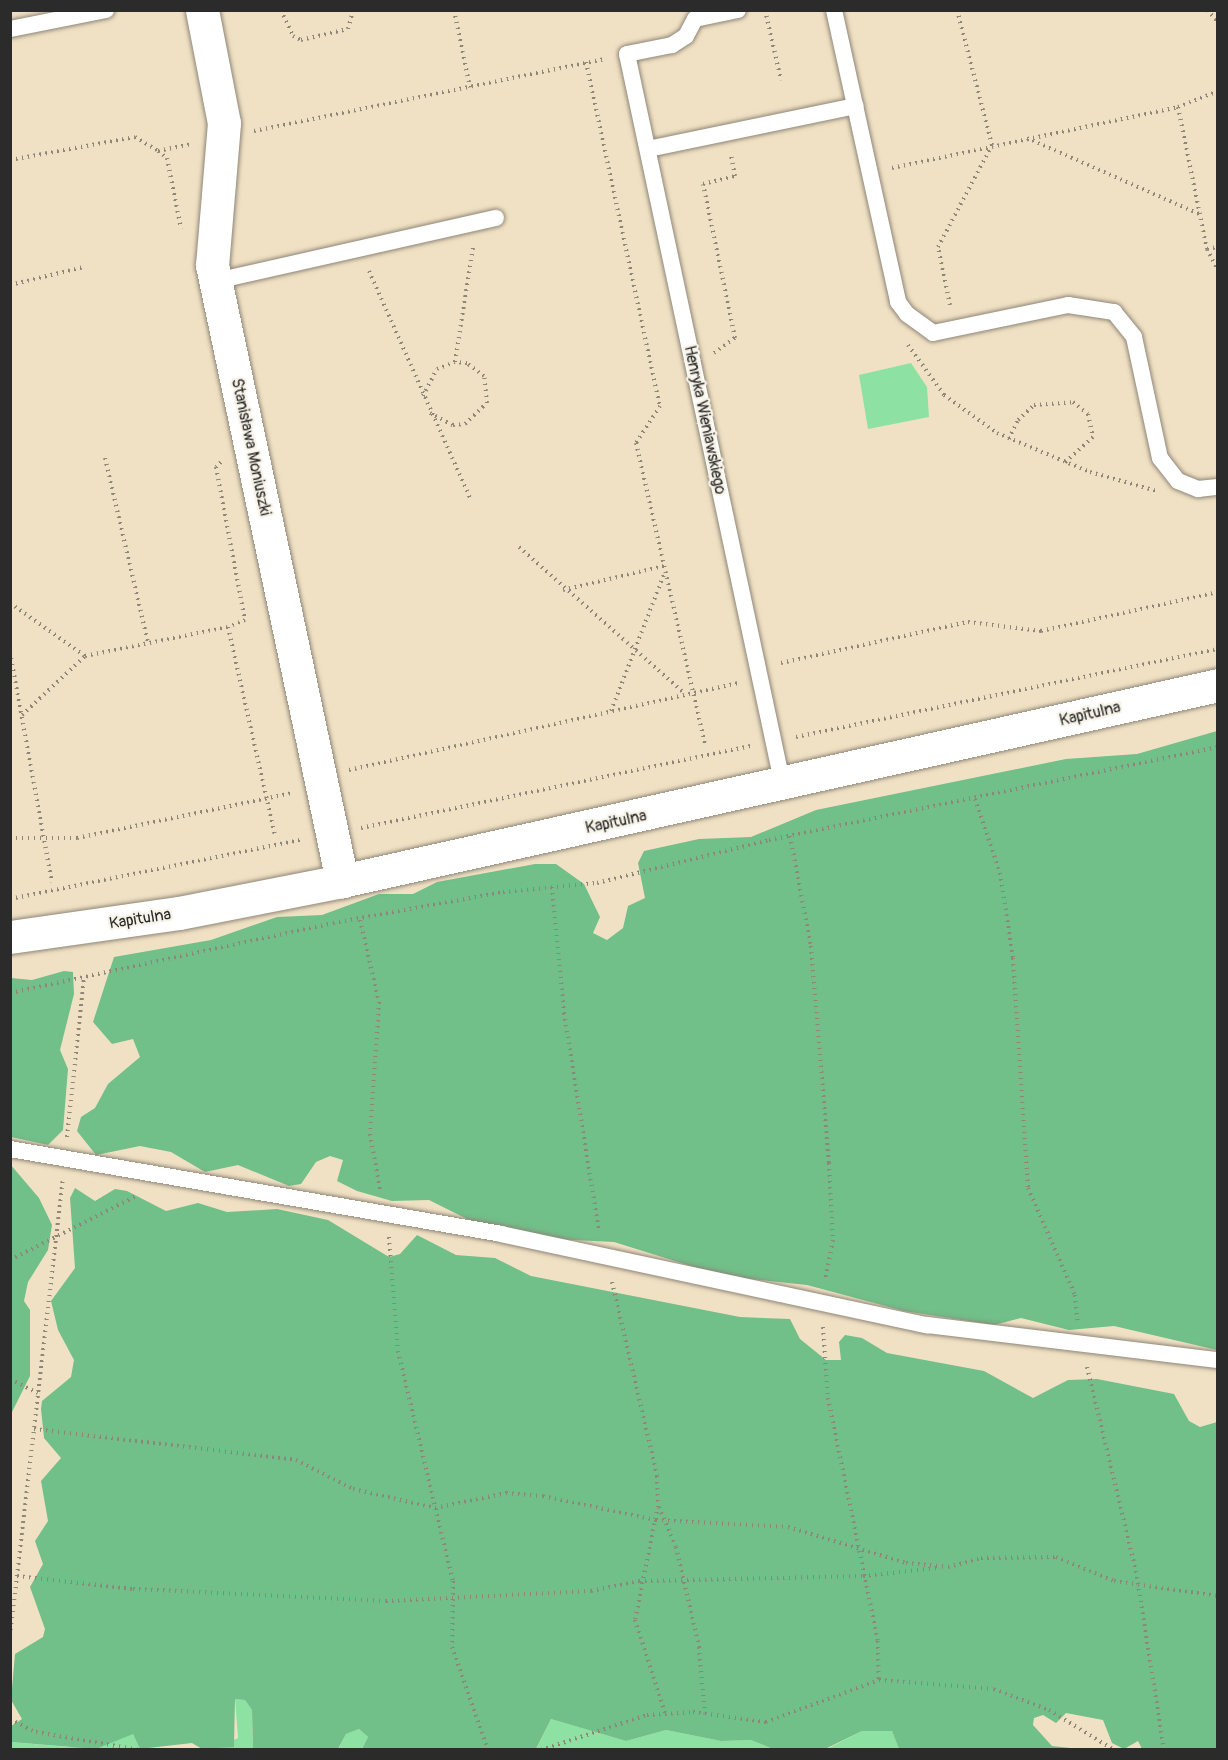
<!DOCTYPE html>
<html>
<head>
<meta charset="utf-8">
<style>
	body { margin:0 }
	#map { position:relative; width:1228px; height:1760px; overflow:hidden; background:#f1e1c4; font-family:Pangolin,sans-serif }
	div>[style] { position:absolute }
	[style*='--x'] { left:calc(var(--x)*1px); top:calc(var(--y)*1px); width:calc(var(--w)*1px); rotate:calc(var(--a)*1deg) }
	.green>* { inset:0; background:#8ce1a3 }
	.forest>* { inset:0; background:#71bf89 }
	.path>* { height:4px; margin-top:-2px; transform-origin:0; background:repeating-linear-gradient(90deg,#8e8678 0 1.5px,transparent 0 6px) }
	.roads { filter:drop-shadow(0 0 2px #8e8678) drop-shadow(0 0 2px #8e8678) }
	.service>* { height:16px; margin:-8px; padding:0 8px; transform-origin:8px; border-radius:8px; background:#fff }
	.minor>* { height:33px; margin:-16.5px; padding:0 16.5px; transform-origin:16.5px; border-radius:16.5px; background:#fff }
	.tertiary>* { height:33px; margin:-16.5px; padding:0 16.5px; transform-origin:16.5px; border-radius:16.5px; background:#fff }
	span { translate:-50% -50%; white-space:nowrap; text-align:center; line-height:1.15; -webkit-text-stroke:4.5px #f7f3e8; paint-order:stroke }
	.street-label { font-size:16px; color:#2b2b2b }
	.frame { position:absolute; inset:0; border:12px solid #2b2b2b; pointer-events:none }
</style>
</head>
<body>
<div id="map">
	<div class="green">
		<div style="clip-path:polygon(911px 363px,927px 387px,929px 417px,868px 429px,859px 375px)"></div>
		<div style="clip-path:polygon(235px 1699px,245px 1700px,252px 1710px,253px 1749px,212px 1750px,238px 1738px)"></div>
		<div style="clip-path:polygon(551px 1719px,626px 1741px,666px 1730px,721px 1741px,751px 1740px,773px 1749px,536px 1750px)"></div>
		<div style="clip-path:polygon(359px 1729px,368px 1737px,362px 1749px,338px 1750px,346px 1734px)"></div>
		<div style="clip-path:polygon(862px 1731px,892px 1731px,899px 1749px,825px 1750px)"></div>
		<div style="clip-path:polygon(133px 1734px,140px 1749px,11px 1749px,10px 1742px,68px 1747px)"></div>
	</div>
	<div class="forest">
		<div style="clip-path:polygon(1217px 731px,1217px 1350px,1114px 1326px,1069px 1330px,1021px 1318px,994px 1325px,904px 1311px,807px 1285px,723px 1276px,614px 1242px,553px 1239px,473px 1222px,429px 1200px,392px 1201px,357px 1191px,337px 1181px,343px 1160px,330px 1156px,316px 1162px,301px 1184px,289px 1186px,238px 1165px,205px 1172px,171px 1152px,140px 1146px,96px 1155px,77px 1131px,81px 1117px,95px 1108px,108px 1084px,140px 1057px,133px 1039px,112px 1044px,93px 1022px,114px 957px,211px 940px,277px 917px,322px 915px,379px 894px,413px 894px,437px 882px,535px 864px,556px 864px,584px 884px,600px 917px,593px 933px,607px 940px,623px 928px,628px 906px,645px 898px,638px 863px,644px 851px,699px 839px,751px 837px,816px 810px,1066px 759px,1137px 754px)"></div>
		<div style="clip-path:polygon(64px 971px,73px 972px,74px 994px,60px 1050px,68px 1069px,63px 1130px,48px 1145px,11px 1137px,11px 978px,32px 980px)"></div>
		<div style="clip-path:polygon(10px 1164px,39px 1198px,52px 1225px,48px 1250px,28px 1282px,24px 1301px,30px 1310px,30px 1376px,11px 1414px)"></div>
		<div style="clip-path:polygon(75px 1188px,95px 1201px,115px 1189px,127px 1191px,166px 1211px,198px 1203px,227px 1212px,277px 1209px,328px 1220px,389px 1257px,400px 1254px,417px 1235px,456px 1255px,495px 1258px,531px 1276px,740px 1317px,790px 1319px,800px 1339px,826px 1360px,841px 1360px,839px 1342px,845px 1335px,862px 1338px,887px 1353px,984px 1371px,1033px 1398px,1068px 1380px,1097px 1379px,1174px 1394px,1189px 1421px,1200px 1427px,1217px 1422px,1217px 1749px,1142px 1749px,1138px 1741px,1124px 1749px,1112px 1743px,1103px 1720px,1066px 1713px,1056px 1723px,1043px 1715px,1034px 1718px,1033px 1725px,1052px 1746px,1080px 1749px,899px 1749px,892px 1731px,862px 1731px,825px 1749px,773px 1749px,751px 1740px,721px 1741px,666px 1730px,626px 1741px,551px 1719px,536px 1749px,362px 1749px,368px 1737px,359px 1729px,346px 1734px,338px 1749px,253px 1749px,252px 1710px,245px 1700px,235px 1699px,234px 1747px,202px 1749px,192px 1743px,140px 1749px,133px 1734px,96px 1749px,11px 1742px,11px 1726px,22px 1719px,11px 1700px,15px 1654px,43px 1637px,45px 1629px,30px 1587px,43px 1564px,35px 1541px,48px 1521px,41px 1481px,61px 1458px,44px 1438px,41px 1409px,42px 1401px,71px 1377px,74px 1360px,58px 1330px,51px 1301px,75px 1268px,70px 1198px)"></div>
	</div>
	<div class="path">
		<div style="--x:281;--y:10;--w:29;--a:65"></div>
		<div style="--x:293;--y:36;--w:9;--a:27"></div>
		<div style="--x:301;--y:40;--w:48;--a:-13.2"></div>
		<div style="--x:348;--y:29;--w:20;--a:-75"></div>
		<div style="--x:454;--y:10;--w:79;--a:78.3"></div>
		<div style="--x:765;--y:10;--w:72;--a:77.1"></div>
		<div style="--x:1207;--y:10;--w:16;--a:47"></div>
		<div style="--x:586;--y:62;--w:352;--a:77.9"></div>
		<div style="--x:660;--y:406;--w:44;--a:123"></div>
		<div style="--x:636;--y:443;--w:310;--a:77.1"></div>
		<div style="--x:1178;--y:107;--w:145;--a:78.5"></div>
		<div style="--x:1207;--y:249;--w:11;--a:-10"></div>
		<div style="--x:254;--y:131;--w:358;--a:-11.6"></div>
		<div style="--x:1027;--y:138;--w:188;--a:23.8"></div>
		<div style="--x:158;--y:151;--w:11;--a:38"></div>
		<div style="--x:167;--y:158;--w:72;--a:78.8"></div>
		<div style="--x:10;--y:160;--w:127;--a:-10.4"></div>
		<div style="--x:135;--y:137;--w:27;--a:31"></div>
		<div style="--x:158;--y:151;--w:34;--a:-12"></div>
		<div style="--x:892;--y:168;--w:292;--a:-12"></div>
		<div style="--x:1178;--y:107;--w:43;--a:-21.8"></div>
		<div style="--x:1207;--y:249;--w:25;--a:63"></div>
		<div style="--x:369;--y:271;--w:251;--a:66"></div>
		<div style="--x:10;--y:285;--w:76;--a:-13.7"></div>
		<div style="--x:950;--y:305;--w:59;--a:-101.7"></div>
		<div style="--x:938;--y:247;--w:115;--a:-62.1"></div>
		<div style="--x:992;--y:145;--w:139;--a:-104.5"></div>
		<div style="--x:908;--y:345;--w:62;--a:54.2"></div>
		<div style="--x:944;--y:395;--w:65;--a:35.6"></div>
		<div style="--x:997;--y:433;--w:101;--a:22.8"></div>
		<div style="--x:1090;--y:472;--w:70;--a:15.8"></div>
		<div style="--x:714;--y:353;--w:26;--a:-36"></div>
		<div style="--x:735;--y:338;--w:157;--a:-101.7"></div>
		<div style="--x:703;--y:184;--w:33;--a:-14"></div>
		<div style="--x:735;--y:176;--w:20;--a:-101"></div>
		<div style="--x:423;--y:396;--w:30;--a:-63"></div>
		<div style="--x:437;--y:369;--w:19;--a:-21"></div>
		<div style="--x:455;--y:362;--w:116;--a:-81.1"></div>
		<div style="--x:430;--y:413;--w:26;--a:28"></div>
		<div style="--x:453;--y:425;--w:12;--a:-5"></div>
		<div style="--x:465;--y:424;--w:30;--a:-44"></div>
		<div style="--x:487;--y:403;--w:27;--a:-96"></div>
		<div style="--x:484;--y:376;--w:21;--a:-143"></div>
		<div style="--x:467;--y:363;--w:12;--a:-175"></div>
		<div style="--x:1009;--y:439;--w:21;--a:-65"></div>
		<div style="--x:1018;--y:420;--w:22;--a:-43"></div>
		<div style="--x:1034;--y:405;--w:39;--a:-4"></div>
		<div style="--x:1073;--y:402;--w:19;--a:39"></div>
		<div style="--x:1088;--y:414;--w:24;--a:78"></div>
		<div style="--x:1093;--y:437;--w:38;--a:138"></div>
		<div style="--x:105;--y:458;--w:190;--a:76.9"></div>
		<div style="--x:221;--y:462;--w:7;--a:135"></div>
		<div style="--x:216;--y:467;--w:156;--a:79.3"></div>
		<div style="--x:245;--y:620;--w:18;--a:158"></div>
		<div style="--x:228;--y:627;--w:214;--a:77.3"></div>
		<div style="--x:519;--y:547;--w:222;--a:41.5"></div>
		<div style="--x:563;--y:590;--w:104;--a:-13.4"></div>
		<div style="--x:10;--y:603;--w:92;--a:35.2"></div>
		<div style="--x:10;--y:652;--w:234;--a:79.7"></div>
		<div style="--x:781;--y:663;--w:191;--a:-12.4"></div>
		<div style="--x:968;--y:622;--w:74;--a:7"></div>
		<div style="--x:1041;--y:631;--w:181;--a:-12.4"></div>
		<div style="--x:611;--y:711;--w:149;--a:-68.8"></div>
		<div style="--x:22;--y:715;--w:86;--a:-43.1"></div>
		<div style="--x:85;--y:656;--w:146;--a:-11.5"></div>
		<div style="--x:796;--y:737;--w:431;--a:-11.8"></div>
		<div style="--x:349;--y:770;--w:398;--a:-12.6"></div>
		<div style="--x:975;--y:799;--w:78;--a:71.3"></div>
		<div style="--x:1000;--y:873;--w:86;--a:81.3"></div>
		<div style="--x:1013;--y:958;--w:230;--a:86.3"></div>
		<div style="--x:1028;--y:1188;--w:117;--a:66.3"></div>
		<div style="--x:1075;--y:1295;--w:27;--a:84"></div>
		<div style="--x:361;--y:828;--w:398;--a:-11.9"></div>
		<div style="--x:790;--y:836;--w:112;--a:79.2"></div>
		<div style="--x:811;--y:946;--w:218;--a:85.3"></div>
		<div style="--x:829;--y:1163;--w:77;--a:87"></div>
		<div style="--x:833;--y:1240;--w:42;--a:101"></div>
		<div style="--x:10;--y:838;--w:67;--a:0"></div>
		<div style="--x:77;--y:838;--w:221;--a:-11.8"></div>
		<div style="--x:552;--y:887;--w:127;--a:84.6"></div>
		<div style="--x:564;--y:1013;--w:221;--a:80.9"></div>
		<div style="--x:10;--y:899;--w:297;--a:-11.5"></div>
		<div style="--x:360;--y:920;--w:84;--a:77"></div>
		<div style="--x:379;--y:1002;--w:132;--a:93.9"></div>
		<div style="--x:370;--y:1134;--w:56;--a:79.7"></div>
		<div style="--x:10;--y:993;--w:330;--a:-12.2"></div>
		<div style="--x:333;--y:923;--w:173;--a:-10.3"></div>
		<div style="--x:503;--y:892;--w:94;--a:-5.5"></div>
		<div style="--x:597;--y:883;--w:177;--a:-14"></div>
		<div style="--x:769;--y:840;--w:459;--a:-11.7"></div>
		<div style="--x:67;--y:1137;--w:160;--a:-83.9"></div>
		<div style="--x:389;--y:1237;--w:114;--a:85.5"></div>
		<div style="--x:398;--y:1351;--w:236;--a:76.6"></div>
		<div style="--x:453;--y:1581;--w:66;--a:90.9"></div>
		<div style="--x:452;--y:1647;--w:109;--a:70.7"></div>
		<div style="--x:10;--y:1260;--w:144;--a:-26.9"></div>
		<div style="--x:612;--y:1282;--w:199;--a:76.9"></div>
		<div style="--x:657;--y:1476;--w:30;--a:88"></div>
		<div style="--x:658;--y:1506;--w:116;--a:101.4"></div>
		<div style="--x:635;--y:1620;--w:98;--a:72.1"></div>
		<div style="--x:823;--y:1327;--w:71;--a:86"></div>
		<div style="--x:828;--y:1398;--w:248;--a:78.4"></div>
		<div style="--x:878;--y:1641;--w:39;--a:89"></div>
		<div style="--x:1087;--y:1367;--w:210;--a:76.5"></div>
		<div style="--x:1136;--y:1571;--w:181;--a:81.1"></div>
		<div style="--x:10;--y:1379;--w:31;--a:27"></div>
		<div style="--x:34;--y:1429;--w:264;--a:6.7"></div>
		<div style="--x:296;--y:1460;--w:64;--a:27"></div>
		<div style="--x:353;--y:1489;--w:84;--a:13"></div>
		<div style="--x:435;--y:1508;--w:73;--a:-11.9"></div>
		<div style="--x:506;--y:1493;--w:37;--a:5"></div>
		<div style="--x:543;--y:1496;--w:116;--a:12"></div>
		<div style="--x:656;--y:1520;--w:132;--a:3"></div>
		<div style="--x:788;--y:1527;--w:123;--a:17"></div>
		<div style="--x:906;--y:1563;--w:42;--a:5.4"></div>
		<div style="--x:948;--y:1567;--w:34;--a:-15"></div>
		<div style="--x:981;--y:1558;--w:75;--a:-0.8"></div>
		<div style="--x:1056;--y:1557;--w:63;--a:22.5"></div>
		<div style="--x:1114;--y:1581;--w:105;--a:8.2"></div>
		<div style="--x:659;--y:1507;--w:43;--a:67"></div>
		<div style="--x:676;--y:1547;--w:103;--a:77"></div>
		<div style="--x:699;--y:1647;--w:67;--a:84.9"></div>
		<div style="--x:17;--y:1576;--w:117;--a:6.4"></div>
		<div style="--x:133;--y:1589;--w:253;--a:2.7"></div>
		<div style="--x:386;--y:1601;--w:205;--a:-2.8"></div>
		<div style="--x:591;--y:1591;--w:49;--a:-11.8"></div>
		<div style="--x:639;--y:1581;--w:224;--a:-1.3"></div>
		<div style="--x:863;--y:1576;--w:75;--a:-6.1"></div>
		<div style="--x:10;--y:1636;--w:459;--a:-83.4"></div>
		<div style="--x:10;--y:1719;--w:29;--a:27"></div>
		<div style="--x:36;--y:1732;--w:105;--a:9.9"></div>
		<div style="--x:255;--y:1750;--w:39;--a:0"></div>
		<div style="--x:541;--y:1750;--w:112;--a:-18.3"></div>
		<div style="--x:647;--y:1715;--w:46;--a:-3.7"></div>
		<div style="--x:693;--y:1712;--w:74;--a:7.8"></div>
		<div style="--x:766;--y:1722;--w:121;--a:-20.4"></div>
		<div style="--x:879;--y:1680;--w:115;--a:4.5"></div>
		<div style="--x:994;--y:1689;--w:59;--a:20.9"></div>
		<div style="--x:1049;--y:1710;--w:76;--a:31.6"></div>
	</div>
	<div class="roads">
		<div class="service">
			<div style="--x:738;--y:10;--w:44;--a:168.2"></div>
			<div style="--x:695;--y:19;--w:19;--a:118"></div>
			<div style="--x:686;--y:36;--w:17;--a:147"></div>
			<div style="--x:672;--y:45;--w:46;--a:168.7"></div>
			<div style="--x:627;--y:54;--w:748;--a:77.97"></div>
			<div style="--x:834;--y:10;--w:299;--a:77.6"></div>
			<div style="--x:898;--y:302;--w:15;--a:53"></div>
			<div style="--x:907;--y:314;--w:32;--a:36"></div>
			<div style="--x:933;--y:333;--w:138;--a:-11.7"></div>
			<div style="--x:1068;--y:305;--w:47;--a:8.7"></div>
			<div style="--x:1114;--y:312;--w:32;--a:51"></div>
			<div style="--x:1134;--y:337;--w:124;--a:77.9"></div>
			<div style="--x:1160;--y:458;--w:29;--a:52"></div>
			<div style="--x:1178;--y:481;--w:22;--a:22"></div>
			<div style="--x:1198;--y:489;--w:20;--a:-6"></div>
			<div style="--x:10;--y:29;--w:98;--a:-11.2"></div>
			<div style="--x:648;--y:149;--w:212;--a:-11.7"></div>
			<div style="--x:216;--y:281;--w:287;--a:-12.7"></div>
			<div style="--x:10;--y:1149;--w:498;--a:9.8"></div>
			<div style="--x:501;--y:1234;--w:436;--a:12.1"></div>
			<div style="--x:927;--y:1325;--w:293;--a:6.9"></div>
		</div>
		<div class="minor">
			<div style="--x:202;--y:10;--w:115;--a:79"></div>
			<div style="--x:224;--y:123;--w:143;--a:94.8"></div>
			<div style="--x:212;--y:265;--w:630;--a:78.08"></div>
		</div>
		<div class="tertiary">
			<div style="--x:10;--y:937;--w:171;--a:-8.1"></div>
			<div style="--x:179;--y:913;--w:166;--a:-11.1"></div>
			<div style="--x:342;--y:881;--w:898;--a:-12.61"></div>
		</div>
	</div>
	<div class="street-label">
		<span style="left:705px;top:420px;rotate:78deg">Henryka Wieniawskiego</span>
		<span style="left:251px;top:447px;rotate:78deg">Stanisława Moniuszki</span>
		<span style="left:1090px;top:714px;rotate:-13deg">Kapitulna</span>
		<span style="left:616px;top:822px;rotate:-12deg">Kapitulna</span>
		<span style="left:140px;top:919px;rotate:-9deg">Kapitulna</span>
	</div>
	<div class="frame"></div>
</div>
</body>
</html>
